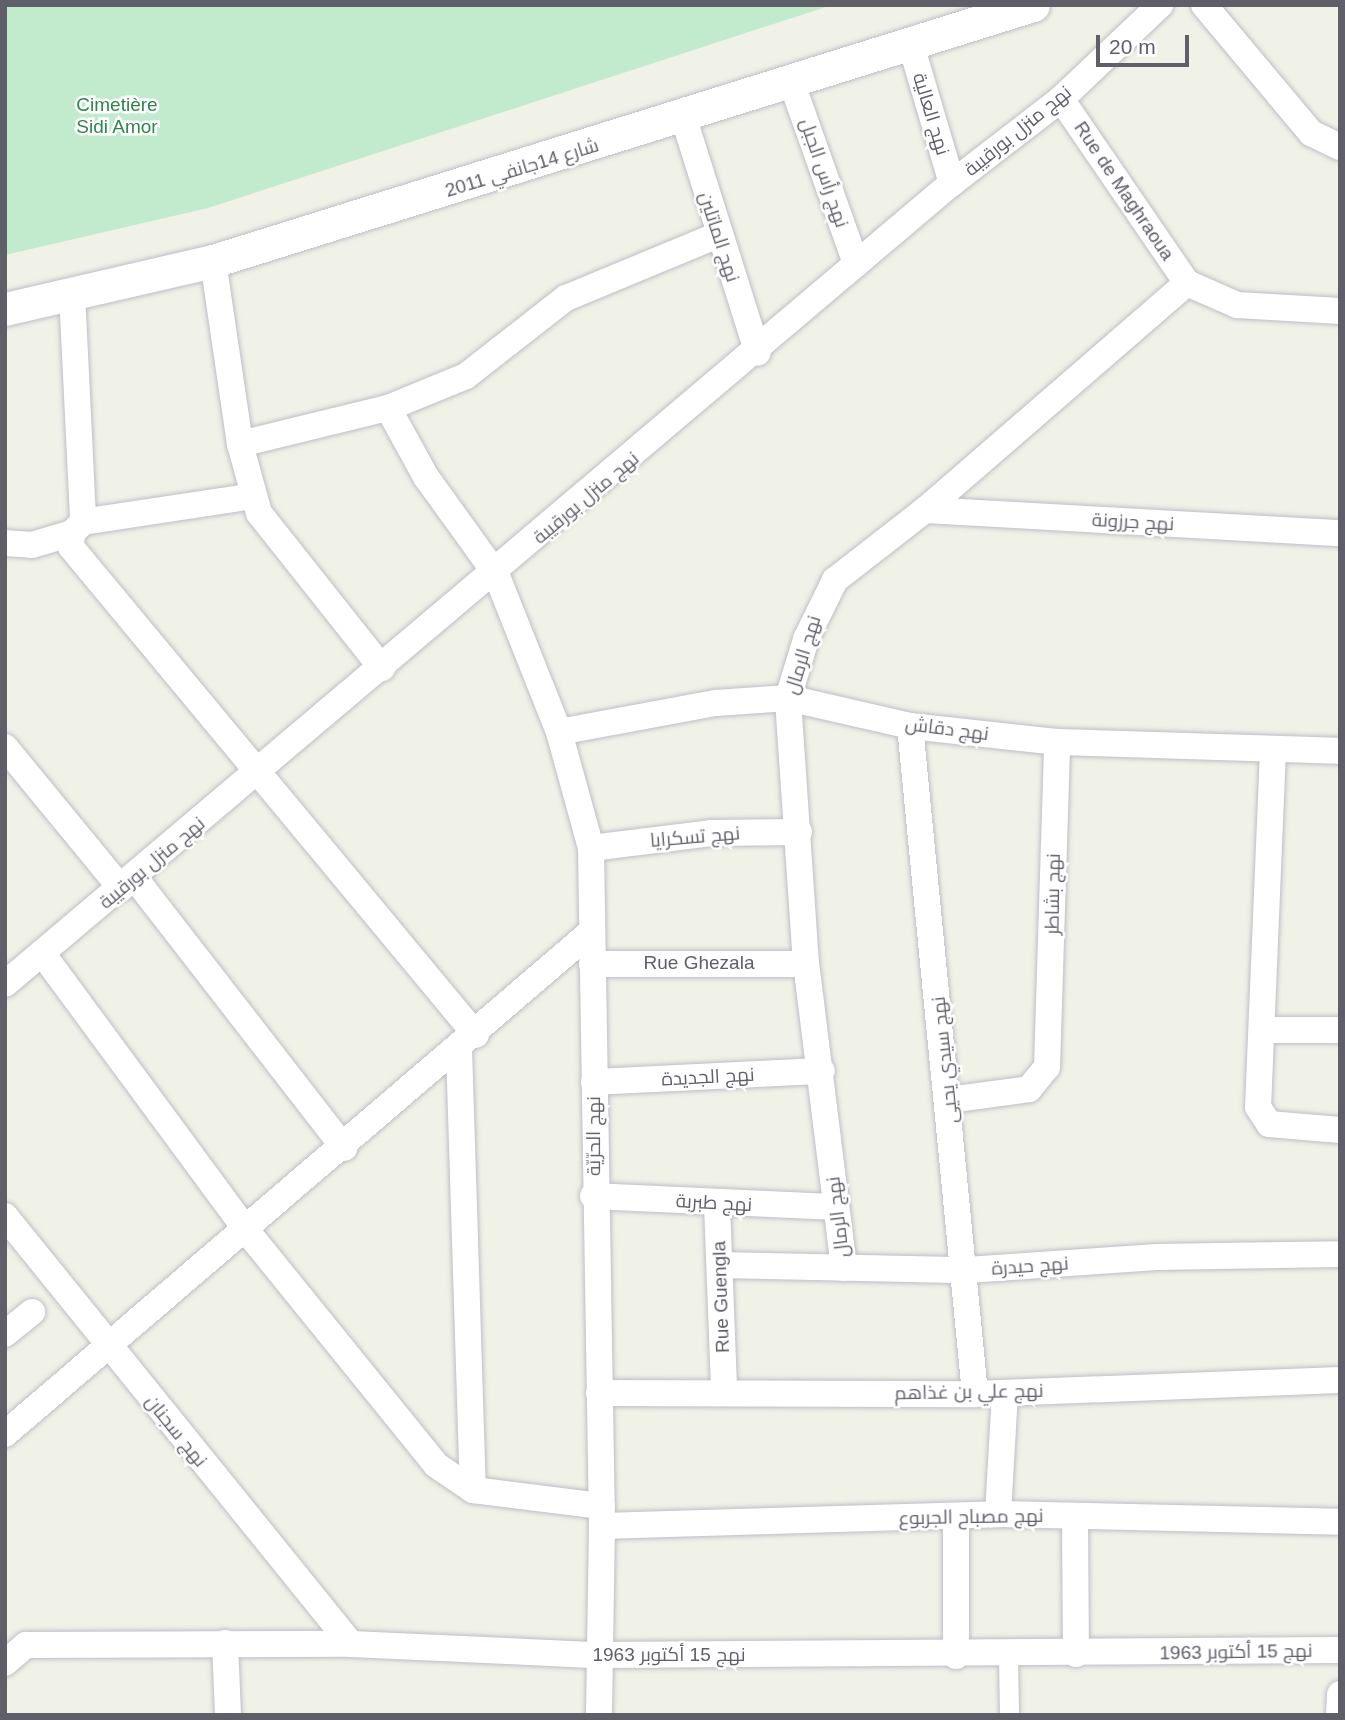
<!DOCTYPE html>
<html>
<head>
<meta charset="utf-8">
<style>
	body { margin:0 }
	#map { position:relative; width:1345px; height:1720px; overflow:hidden; background:#f0f1e7; font-family:Helvetica,Cairo,sans-serif }
	div>[style] { position:absolute }
	[style*='--x'] { left:calc(var(--x)*1px); top:calc(var(--y)*1px); width:calc(var(--w)*1px); rotate:calc(var(--a)*1deg) }
	.green>* { inset:0; background:#c2eacd }
	.roads { filter:drop-shadow(0 0 2px #bebec6) drop-shadow(0 0 2px #bebec6) }
	.pedestrian>* { height:19px; margin:-9.5px; padding:0 9.5px; transform-origin:9.5px; border-radius:9.5px; background:#fff }
	.minor>* { height:26px; margin:-13px; padding:0 13px; transform-origin:13px; border-radius:13px; background:#fff }
	.tertiary>* { height:33px; margin:-16.5px; padding:0 16.5px; transform-origin:16.5px; border-radius:16.5px; background:#fff }
	span { translate:-50% -50%; white-space:nowrap; text-align:center; line-height:1.15; -webkit-text-stroke:5px #fff; paint-order:stroke }
	.park-label { font-size:19px; color:#2f854c }
	.street-label { font-size:19px; color:#5e5f68 }
	.frame { position:absolute; inset:0; border:7px solid #5e5f68; pointer-events:none }
	.scale { position:absolute; left:1096px; top:35px; width:93px; height:32px; box-sizing:border-box; border:4px solid #5e5f68; border-top:0; padding-left:9px; font-size:21px; line-height:24px; white-space:nowrap; color:#5e5f68; -webkit-text-stroke:5px #fff; paint-order:stroke }
</style>
</head>
<body>
<div id="map">
	<div class="green">
		<div style="clip-path:polygon(5px 5px,832px 5px,208px 208px,5px 255px)"></div>
	</div>
	<div class="roads">
		<div class="pedestrian">
			<div style="--x:1008;--y:1656;--w:59;--a:89"></div>
		</div>
		<div class="minor">
			<div style="--x:1204;--y:5;--w:167;--a:50.1"></div>
			<div style="--x:1311;--y:133;--w:32;--a:26"></div>
			<div style="--x:911;--y:45;--w:144;--a:73.5"></div>
			<div style="--x:791;--y:81;--w:194;--a:70.4"></div>
			<div style="--x:1061;--y:99;--w:223;--a:55.6"></div>
			<div style="--x:1187;--y:283;--w:55;--a:23.7"></div>
			<div style="--x:1237;--y:305;--w:103;--a:3.3"></div>
			<div style="--x:684;--y:119;--w:245;--a:72.5"></div>
			<div style="--x:213;--y:261;--w:185;--a:81.6"></div>
			<div style="--x:240;--y:444;--w:72;--a:74.6"></div>
			<div style="--x:259;--y:513;--w:198;--a:51.6"></div>
			<div style="--x:72;--y:293;--w:229;--a:87.2"></div>
			<div style="--x:240;--y:444;--w:152;--a:-13.7"></div>
			<div style="--x:254;--y:496;--w:173;--a:171.4"></div>
			<div style="--x:83;--y:522;--w:16;--a:135"></div>
			<div style="--x:72;--y:533;--w:14;--a:94"></div>
			<div style="--x:71;--y:547;--w:634;--a:50.31"></div>
			<div style="--x:925;--y:510;--w:416;--a:3.2"></div>
			<div style="--x:5;--y:543;--w:27;--a:4"></div>
			<div style="--x:32;--y:545;--w:42;--a:-16.7"></div>
			<div style="--x:910;--y:726;--w:671;--a:84.44"></div>
			<div style="--x:559;--y:732;--w:160;--a:-10.5"></div>
			<div style="--x:716;--y:703;--w:72;--a:-4"></div>
			<div style="--x:788;--y:698;--w:125;--a:12.9"></div>
			<div style="--x:910;--y:726;--w:148;--a:6.2"></div>
			<div style="--x:1057;--y:742;--w:283;--a:1.8"></div>
			<div style="--x:5;--y:747;--w:183;--a:50.6"></div>
			<div style="--x:1273;--y:750;--w:357;--a:92.4"></div>
			<div style="--x:1258;--y:1107;--w:20;--a:57"></div>
			<div style="--x:1269;--y:1124;--w:71;--a:4.8"></div>
			<div style="--x:591;--y:848;--w:121;--a:-7.1"></div>
			<div style="--x:711;--y:833;--w:88;--a:-0.7"></div>
			<div style="--x:134;--y:877;--w:343;--a:52.2"></div>
			<div style="--x:42;--y:953;--w:344;--a:53.6"></div>
			<div style="--x:246;--y:1230;--w:302;--a:51"></div>
			<div style="--x:436;--y:1465;--w:45;--a:34"></div>
			<div style="--x:473;--y:1490;--w:130;--a:7.1"></div>
			<div style="--x:592;--y:964;--w:214;--a:0"></div>
			<div style="--x:5;--y:984;--w:1240;--a:-40.23"></div>
			<div style="--x:952;--y:183;--w:138;--a:-37.6"></div>
			<div style="--x:1061;--y:99;--w:137;--a:-43.5"></div>
			<div style="--x:1263;--y:1030;--w:77;--a:0"></div>
			<div style="--x:459;--y:1049;--w:441;--a:88.2"></div>
			<div style="--x:594;--y:1082;--w:228;--a:-2.8"></div>
			<div style="--x:949;--y:1100;--w:81;--a:-7.8"></div>
			<div style="--x:1029;--y:1089;--w:28;--a:-51"></div>
			<div style="--x:1047;--y:1067;--w:325;--a:-88.2"></div>
			<div style="--x:593;--y:1196;--w:243;--a:2.6"></div>
			<div style="--x:717;--y:1205;--w:185;--a:87.8"></div>
			<div style="--x:5;--y:1216;--w:550;--a:51.05"></div>
			<div style="--x:720;--y:1265;--w:247;--a:1.2"></div>
			<div style="--x:967;--y:1270;--w:190;--a:-3.9"></div>
			<div style="--x:1157;--y:1257;--w:183;--a:-0.9"></div>
			<div style="--x:844;--y:1268;--w:306;--a:-97.1"></div>
			<div style="--x:806;--y:964;--w:267;--a:-93.9"></div>
			<div style="--x:788;--y:698;--w:62;--a:-73"></div>
			<div style="--x:806;--y:639;--w:66;--a:-63.8"></div>
			<div style="--x:835;--y:580;--w:114;--a:-37.9"></div>
			<div style="--x:925;--y:510;--w:347;--a:-40.9"></div>
			<div style="--x:5;--y:1334;--w:35;--a:-39"></div>
			<div style="--x:599;--y:1393;--w:376;--a:0.2"></div>
			<div style="--x:975;--y:1394;--w:365;--a:-2.2"></div>
			<div style="--x:5;--y:1434;--w:772;--a:-40.59"></div>
			<div style="--x:998;--y:1514;--w:121;--a:-86.7"></div>
			<div style="--x:956;--y:1516;--w:140;--a:90"></div>
			<div style="--x:1075;--y:1516;--w:138;--a:89.6"></div>
			<div style="--x:602;--y:1526;--w:396;--a:-1.7"></div>
			<div style="--x:998;--y:1514;--w:342;--a:1.3"></div>
			<div style="--x:225;--y:1643;--w:72;--a:87.6"></div>
			<div style="--x:5;--y:1663;--w:28;--a:-41"></div>
			<div style="--x:26;--y:1645;--w:325;--a:-0.2"></div>
			<div style="--x:351;--y:1644;--w:246;--a:2.6"></div>
			<div style="--x:597;--y:1655;--w:743;--a:-0.39"></div>
			<div style="--x:599;--y:1715;--w:189;--a:-89.1"></div>
			<div style="--x:602;--y:1526;--w:678;--a:-90.93"></div>
			<div style="--x:591;--y:848;--w:120;--a:-105.4"></div>
			<div style="--x:559;--y:732;--w:170;--a:-111.7"></div>
			<div style="--x:496;--y:574;--w:120;--a:-125.8"></div>
			<div style="--x:426;--y:477;--w:79;--a:-118.8"></div>
			<div style="--x:388;--y:408;--w:84;--a:-22.3"></div>
			<div style="--x:466;--y:376;--w:127;--a:-38"></div>
			<div style="--x:566;--y:298;--w:162;--a:-22.5"></div>
			<div style="--x:1339;--y:1715;--w:21;--a:-87"></div>
		</div>
		<div class="tertiary">
			<div style="--x:5;--y:309;--w:213;--a:-13"></div>
			<div style="--x:213;--y:261;--w:859;--a:-17.34"></div>
		</div>
	</div>
	<div class="park-label">
		<span style="left:117px;top:116px">Cimetière<br>Sidi Amor</span>
	</div>
	<div class="street-label">
		<span style="left:931px;top:114px;rotate:73deg">نهج العالية</span>
		<span style="left:1018px;top:131px;rotate:-39deg">نهج منزل بورقيبة</span>
		<span style="left:522px;top:168px;rotate:-17deg">شارع 14جانفي 2011</span>
		<span style="left:824px;top:173px;rotate:71deg">نهج رأس الجبل</span>
		<span style="left:1124px;top:191px;rotate:56deg">Rue de Maghraoua</span>
		<span style="left:719px;top:237px;rotate:72deg">نهج الماتلين</span>
		<span style="left:586px;top:498px;rotate:-40deg">نهج منزل بورقيبة</span>
		<span style="left:1133px;top:522px;rotate:3deg">نهج جرزونة</span>
		<span style="left:803px;top:655px;rotate:-73deg">نهج الرمال</span>
		<span style="left:947px;top:729px;rotate:7deg">نهج دقاش</span>
		<span style="left:695px;top:837px;rotate:-5deg">نهج تسكرايا</span>
		<span style="left:152px;top:863px;rotate:-40deg">نهج منزل بورقيبة</span>
		<span style="left:1053px;top:894px;rotate:-89deg">نهج بشاطر</span>
		<span style="left:699px;top:963px">Rue Ghezala</span>
		<span style="left:945px;top:1060px;rotate:-96deg">نهج سيدي يحيى</span>
		<span style="left:708px;top:1077px;rotate:-3deg">نهج الجديدة</span>
		<span style="left:594px;top:1136px;rotate:-90deg">نهج الحرّيّة</span>
		<span style="left:714px;top:1203px;rotate:3deg">نهج طبربة</span>
		<span style="left:838px;top:1217px;rotate:-97deg">نهج الرمال</span>
		<span style="left:1030px;top:1266px;rotate:-4deg">نهج حيدرة</span>
		<span style="left:721px;top:1297px;rotate:-92deg">Rue Guengla</span>
		<span style="left:969px;top:1392px;rotate:-1deg">نهج علي بن غذاهم</span>
		<span style="left:176px;top:1431px;rotate:51deg">نهج سجنان</span>
		<span style="left:971px;top:1517px;rotate:-1deg">نهج مصباح الجربوع</span>
		<span style="left:1236px;top:1652px;rotate:-1deg">نهج 15 أكتوبر 1963</span>
		<span style="left:669px;top:1655px">نهج 15 أكتوبر 1963</span>
	</div>
	<div class="frame"></div>
	<div class="scale">20 m</div>
</div>
</body>
</html>
